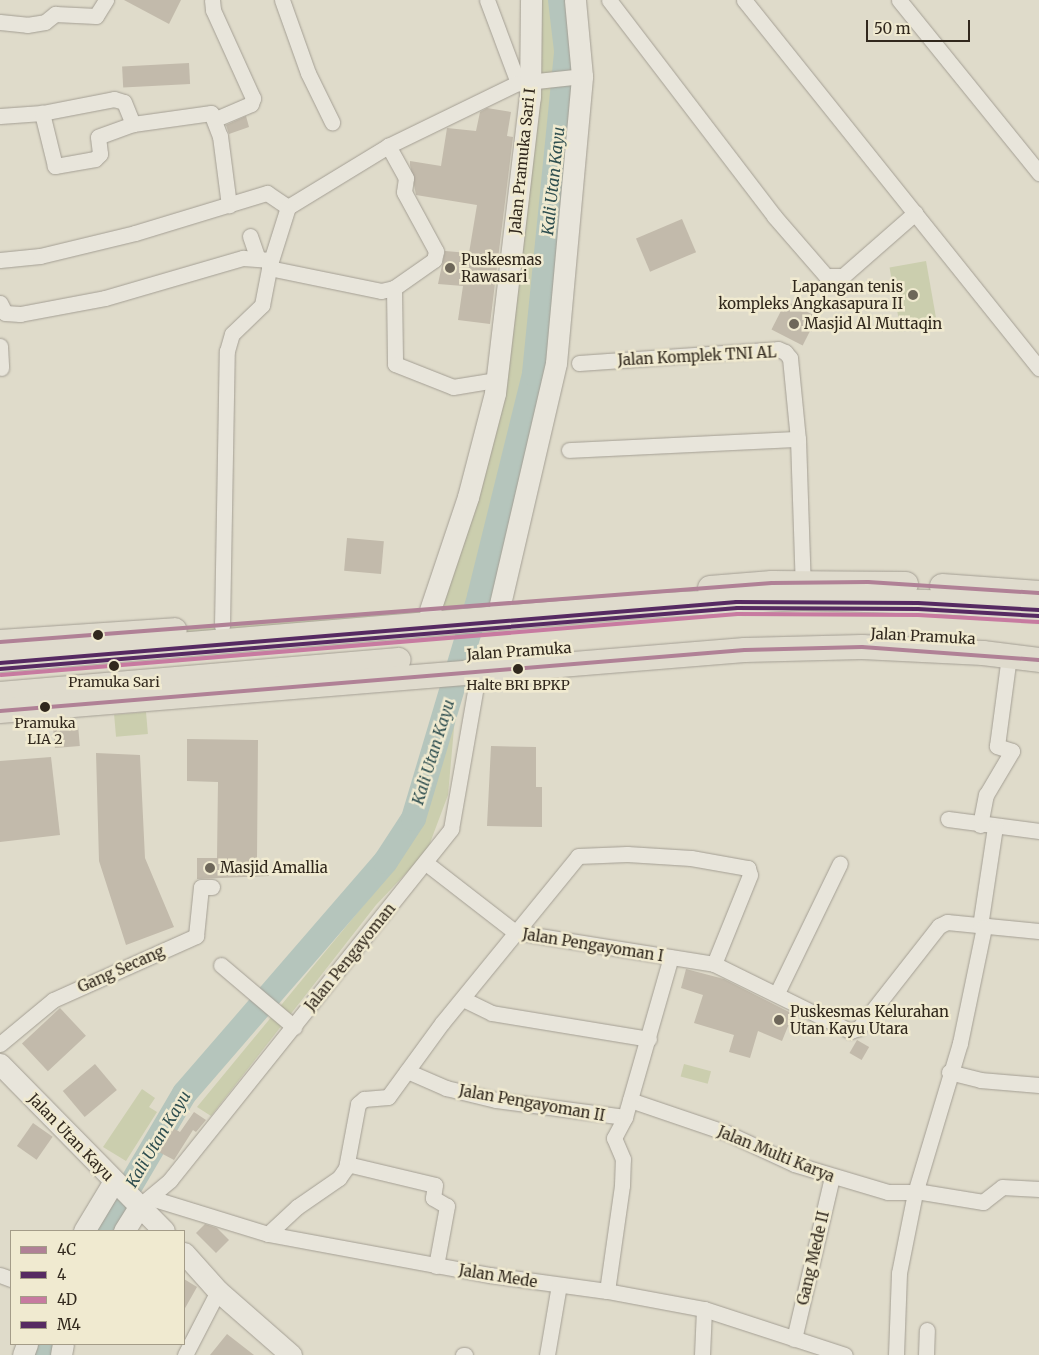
<!DOCTYPE html>
<html>
<head>
<meta charset="utf-8">
<style>
	body { margin:0 }
	#map { position:relative; width:1039px; height:1355px; overflow:hidden; background:#dfdbca; font-family:Merriweather,serif }
	div>[style] { position:absolute }
	[style*='--x'] { left:calc(var(--x)*1px); top:calc(var(--y)*1px); width:calc(var(--w)*1px); rotate:calc(var(--a)*1deg) }
	.green>* { inset:0; background:#cbceae; transform-origin:0 0 }
	.river>* { height:25px; margin:-12.5px; padding:0 12.5px; transform-origin:12.5px; border-radius:12.5px; background:#b5c5bc }
	.building>* { inset:0; background:#c2baab; transform-origin:0 0 }
	.roads { filter:drop-shadow(0 0 1px #a49f94) drop-shadow(0 0 1px #a49f94) }
	.street>* { height:15px; margin:-7.5px; padding:0 7.5px; transform-origin:7.5px; border-radius:7.5px; background:#e8e5db }
	.secondary>* { height:21px; margin:-10.5px; padding:0 10.5px; transform-origin:10.5px; border-radius:10.5px; background:#e8e5db }
	.primary>* { height:24px; margin:-12px; padding:0 12px; transform-origin:12px; border-radius:12px; background:#dfdbcd }
	.bus-1>* { height:4px; margin:-2px; padding:0 2px; transform-origin:2px; border-radius:2px; background:#b08196 }
	.bus-2>* { height:4px; margin:-2px; padding:0 2px; transform-origin:2px; border-radius:2px; background:#562a62 }
	.bus-3>* { height:4px; margin:-2px; padding:0 2px; transform-origin:2px; border-radius:2px; background:#c77aa0 }
	.bus-4>* { height:4px; margin:-2px; padding:0 2px; transform-origin:2px; border-radius:2px; background:#562a62 }
	.dots>* { width:14px; height:14px; translate:-50% -50%; box-sizing:border-box; border:2px solid #f0ead0; border-radius:50% }
	span { translate:-50% -50%; white-space:nowrap; text-align:center; line-height:1.15; -webkit-text-stroke:5px #f0ead0; paint-order:stroke }
	.bus-label { font-size:14px; color:#31281d }
	.street-label { font-size:15px; color:#31281d }
	.poi-label { font-size:15px; color:#31281d }
	.left { translate:0 -50%; text-align:left }
	.right { translate:-100% -50%; text-align:right }
	.water-label { font-size:16px; color:#2e4e4f; font-style:italic }
	.legend { position:absolute; left:10px; top:1230px; width:175px; height:115px; box-sizing:border-box; background:#f0ead0; border:1px solid #a49c88; margin:0; padding:6px 9px; list-style:none; font-size:15px; color:#31281d }
	.legend li { display:flex; align-items:center; gap:10px; height:25px }
	.legend b { width:25px; border:1px solid #a49c88 }
	.scale { position:absolute; left:866px; top:20px; width:104px; height:22px; box-sizing:border-box; border:2px solid #31281d; border-top:0; padding-left:6px; font-size:15px; line-height:18px; white-space:nowrap; color:#31281d; -webkit-text-stroke:4px #f0ead0; paint-order:stroke }
</style>
</head>
<body>
<div id="map">
	<div class="green">
		<div style="clip-path:polygon(530px 0,575px 0,582px 79px,556px 363px,499px 602px,451px 608px,454px 622px,370px 630px,76px 637px,430px 610px,488px 420px)"></div>
		<div style="left:926px;top:261px;width:65px;height:37px;rotate:80deg"></div>
		<div style="clip-path:polygon(456px 706px,448px 795px,427px 851px,376px 905px,211px 1116px,197px 1107px,391px 872px,416px 835px,449px 711px)"></div>
		<div style="left:146px;top:712px;width:22px;height:32px;rotate:85deg"></div>
		<div style="left:684px;top:1064px;width:28px;height:13px;rotate:15deg"></div>
		<div style="clip-path:polygon(142px 1089px,155px 1098px,149px 1107px,157px 1112px,126px 1161px,103px 1147px)"></div>
	</div>
	<div class="river">
		<div style="--x:103;--y:1231;--w:160;--a:-59.6"></div>
		<div style="--x:184;--y:1093;--w:307;--a:-49.1"></div>
		<div style="--x:385;--y:861;--w:51;--a:-56.9"></div>
		<div style="--x:413;--y:818;--w:232;--a:-73.4"></div>
		<div style="--x:479;--y:596;--w:230;--a:-76.1"></div>
		<div style="--x:534;--y:373;--w:325;--a:-84.3"></div>
		<div style="--x:566;--y:50;--w:50;--a:-96.8"></div>
		<div style="--x:42;--y:1355;--w:11;--a:-75"></div>
	</div>
	<div class="building">
		<div style="clip-path:polygon(124px 0,181px 0,169px 24px)"></div>
		<div style="left:189px;top:63px;width:21px;height:67px;rotate:87deg"></div>
		<div style="clip-path:polygon(487px 108px,511px 112px,507px 136px,513px 137px,490px 324px,458px 320px,463px 286px,438px 284px,445px 251px,469px 253px,477px 205px,416px 195px,410px 165px,410px 161px,441px 166px,447px 128px,476px 131px,480px 112px)"></div>
		<div style="clip-path:polygon(246px 116px,249px 127px,229px 134px,226px 125px)"></div>
		<div style="left:682px;top:219px;width:36px;height:50px;rotate:67deg"></div>
		<div style="left:786px;top:301px;width:35px;height:32px;rotate:27deg"></div>
		<div style="left:347px;top:538px;width:37px;height:33px;rotate:5deg"></div>
		<div style="left:78px;top:725px;width:21px;height:25px;rotate:85deg"></div>
		<div style="clip-path:polygon(187px 739px,258px 740px,257px 860px,269px 861px,269px 876px,197px 879px,197px 858px,217px 858px,218px 782px,187px 781px)"></div>
		<div style="clip-path:polygon(491px 746px,536px 747px,536px 787px,542px 787px,542px 827px,487px 826px)"></div>
		<div style="clip-path:polygon(96px 753px,140px 755px,145px 858px,174px 927px,126px 945px,99px 861px)"></div>
		<div style="clip-path:polygon(51px 757px,60px 835px,0 842px,0 761px)"></div>
		<div style="clip-path:polygon(686px 969px,724px 979px,793px 1014px,782px 1041px,758px 1031px,750px 1058px,729px 1052px,734px 1035px,694px 1023px,703px 995px,681px 988px)"></div>
		<div style="left:60px;top:1008px;width:38px;height:52px;rotate:47deg"></div>
		<div style="left:857px;top:1040px;width:14px;height:15px;rotate:30deg"></div>
		<div style="left:95px;top:1064px;width:34px;height:42px;rotate:50deg"></div>
		<div style="clip-path:polygon(194px 1112px,206px 1120px,196px 1132px,193px 1130px,174px 1160px,157px 1151px,171px 1127px,180px 1132px)"></div>
		<div style="left:33px;top:1123px;width:24px;height:28px;rotate:35deg"></div>
		<div style="clip-path:polygon(205px 1224px,217px 1228px,229px 1240px,216px 1253px,196px 1233px)"></div>
		<div style="clip-path:polygon(184px 1279px,197px 1287px,184px 1310px)"></div>
		<div style="clip-path:polygon(227px 1334px,254px 1355px,210px 1355px)"></div>
	</div>
	<div class="roads">
		<div class="street">
			<div style="--x:212;--y:0;--w:10;--a:84"></div>
			<div style="--x:213;--y:10;--w:97;--a:65.6"></div>
			<div style="--x:253;--y:98;--w:6;--a:108"></div>
			<div style="--x:251;--y:104;--w:38;--a:157"></div>
			<div style="--x:282;--y:0;--w:77;--a:70.4"></div>
			<div style="--x:308;--y:73;--w:55;--a:63.9"></div>
			<div style="--x:487;--y:0;--w:89;--a:69.5"></div>
			<div style="--x:609;--y:0;--w:272;--a:52.6"></div>
			<div style="--x:774;--y:216;--w:79;--a:49.1"></div>
			<div style="--x:826;--y:276;--w:17;--a:0"></div>
			<div style="--x:843;--y:276;--w:96;--a:-41.2"></div>
			<div style="--x:744;--y:0;--w:472;--a:51.3"></div>
			<div style="--x:899;--y:0;--w:223;--a:51"></div>
			<div style="--x:0;--y:22;--w:27;--a:6"></div>
			<div style="--x:27;--y:25;--w:18;--a:-9"></div>
			<div style="--x:45;--y:22;--w:13;--a:-39"></div>
			<div style="--x:55;--y:14;--w:41;--a:2.8"></div>
			<div style="--x:96;--y:16;--w:19;--a:-58"></div>
			<div style="--x:0;--y:116;--w:42;--a:-4.1"></div>
			<div style="--x:42;--y:113;--w:73;--a:-11"></div>
			<div style="--x:114;--y:99;--w:10;--a:17"></div>
			<div style="--x:124;--y:102;--w:24;--a:68"></div>
			<div style="--x:133;--y:124;--w:37;--a:160"></div>
			<div style="--x:98;--y:137;--w:17;--a:83"></div>
			<div style="--x:100;--y:154;--w:7;--a:135"></div>
			<div style="--x:95;--y:159;--w:41;--a:170.1"></div>
			<div style="--x:55;--y:166;--w:55;--a:-103.8"></div>
			<div style="--x:133;--y:124;--w:79;--a:-8"></div>
			<div style="--x:211;--y:113;--w:25;--a:69"></div>
			<div style="--x:220;--y:136;--w:70;--a:82.6"></div>
			<div style="--x:288;--y:207;--w:117;--a:-31.4"></div>
			<div style="--x:388;--y:146;--w:144;--a:-25.9"></div>
			<div style="--x:518;--y:83;--w:64;--a:-6.2"></div>
			<div style="--x:250;--y:236;--w:24;--a:71"></div>
			<div style="--x:0;--y:260;--w:40;--a:-5.7"></div>
			<div style="--x:40;--y:256;--w:98;--a:-13.6"></div>
			<div style="--x:135;--y:233;--w:138;--a:-16.9"></div>
			<div style="--x:267;--y:193;--w:25;--a:34"></div>
			<div style="--x:269;--y:268;--w:114;--a:11.6"></div>
			<div style="--x:381;--y:291;--w:13;--a:-13"></div>
			<div style="--x:394;--y:288;--w:49;--a:-35"></div>
			<div style="--x:434;--y:260;--w:9;--a:-77"></div>
			<div style="--x:436;--y:251;--w:67;--a:-118.5"></div>
			<div style="--x:404;--y:192;--w:14;--a:-82"></div>
			<div style="--x:406;--y:178;--w:37;--a:-119"></div>
			<div style="--x:394;--y:288;--w:76;--a:89.2"></div>
			<div style="--x:395;--y:364;--w:62;--a:21.6"></div>
			<div style="--x:453;--y:387;--w:44;--a:-9.2"></div>
			<div style="--x:0;--y:303;--w:11;--a:63"></div>
			<div style="--x:5;--y:313;--w:15;--a:4"></div>
			<div style="--x:20;--y:314;--w:86;--a:-10.7"></div>
			<div style="--x:105;--y:298;--w:144;--a:-16.2"></div>
			<div style="--x:243;--y:258;--w:28;--a:4"></div>
			<div style="--x:0;--y:346;--w:22;--a:87"></div>
			<div style="--x:579;--y:363;--w:199;--a:-4"></div>
			<div style="--x:778;--y:349;--w:8;--a:23"></div>
			<div style="--x:785;--y:352;--w:8;--a:50"></div>
			<div style="--x:790;--y:358;--w:81;--a:84.4"></div>
			<div style="--x:798;--y:439;--w:153;--a:88.1"></div>
			<div style="--x:569;--y:450;--w:229;--a:-2.8"></div>
			<div style="--x:222;--y:626;--w:275;--a:-89"></div>
			<div style="--x:227;--y:351;--w:18;--a:-74"></div>
			<div style="--x:232;--y:334;--w:42;--a:-44"></div>
			<div style="--x:262;--y:305;--w:42;--a:-79"></div>
			<div style="--x:270;--y:264;--w:60;--a:-72.5"></div>
			<div style="--x:948;--y:819;--w:92;--a:7.5"></div>
			<div style="--x:980;--y:825;--w:31;--a:-79"></div>
			<div style="--x:986;--y:795;--w:51;--a:-59.4"></div>
			<div style="--x:1012;--y:751;--w:16;--a:-162"></div>
			<div style="--x:997;--y:746;--w:91;--a:-82.4"></div>
			<div style="--x:426;--y:863;--w:113;--a:37.8"></div>
			<div style="--x:515;--y:932;--w:202;--a:9.1"></div>
			<div style="--x:714;--y:964;--w:152;--a:26.2"></div>
			<div style="--x:850;--y:1031;--w:9;--a:-18"></div>
			<div style="--x:859;--y:1028;--w:130;--a:-51.9"></div>
			<div style="--x:939;--y:926;--w:9;--a:-27"></div>
			<div style="--x:947;--y:922;--w:92;--a:5.6"></div>
			<div style="--x:980;--y:926;--w:100;--a:-81.4"></div>
			<div style="--x:221;--y:965;--w:96;--a:40.3"></div>
			<div style="--x:777;--y:993;--w:144;--a:-64.1"></div>
			<div style="--x:463;--y:999;--w:32;--a:26"></div>
			<div style="--x:492;--y:1013;--w:159;--a:9.4"></div>
			<div style="--x:0;--y:1044;--w:69;--a:-39.7"></div>
			<div style="--x:53;--y:1000;--w:157;--a:-24.1"></div>
			<div style="--x:196;--y:936;--w:49;--a:-84.2"></div>
			<div style="--x:201;--y:887;--w:11;--a:0"></div>
			<div style="--x:407;--y:1071;--w:43;--a:23.6"></div>
			<div style="--x:446;--y:1088;--w:51;--a:13.5"></div>
			<div style="--x:496;--y:1100;--w:130;--a:7.5"></div>
			<div style="--x:949;--y:1072;--w:32;--a:14"></div>
			<div style="--x:980;--y:1080;--w:59;--a:4.8"></div>
			<div style="--x:630;--y:1100;--w:102;--a:18.8"></div>
			<div style="--x:727;--y:1133;--w:74;--a:24.8"></div>
			<div style="--x:794;--y:1164;--w:98;--a:16.6"></div>
			<div style="--x:888;--y:1192;--w:34;--a:0"></div>
			<div style="--x:922;--y:1192;--w:62;--a:9.3"></div>
			<div style="--x:983;--y:1202;--w:24;--a:-38"></div>
			<div style="--x:1002;--y:1187;--w:37;--a:3"></div>
			<div style="--x:347;--y:1164;--w:90;--a:13.4"></div>
			<div style="--x:435;--y:1185;--w:13;--a:99"></div>
			<div style="--x:433;--y:1198;--w:16;--a:30"></div>
			<div style="--x:447;--y:1206;--w:61;--a:100.4"></div>
			<div style="--x:151;--y:1198;--w:122;--a:17.1"></div>
			<div style="--x:268;--y:1234;--w:226;--a:10.5"></div>
			<div style="--x:490;--y:1275;--w:118;--a:7.8"></div>
			<div style="--x:607;--y:1291;--w:99;--a:10.5"></div>
			<div style="--x:704;--y:1309;--w:148;--a:18.1"></div>
			<div style="--x:144;--y:1202;--w:34;--a:-40"></div>
			<div style="--x:170;--y:1180;--w:450;--a:-51.3"></div>
			<div style="--x:451;--y:829;--w:162;--a:-80.1"></div>
			<div style="--x:268;--y:1234;--w:40;--a:-43"></div>
			<div style="--x:297;--y:1207;--w:51;--a:-34.6"></div>
			<div style="--x:339;--y:1178;--w:12;--a:-55"></div>
			<div style="--x:346;--y:1168;--w:65;--a:-79.4"></div>
			<div style="--x:358;--y:1104;--w:8;--a:-40"></div>
			<div style="--x:364;--y:1099;--w:24;--a:-5"></div>
			<div style="--x:388;--y:1097;--w:92;--a:-53.9"></div>
			<div style="--x:442;--y:1023;--w:215;--a:-50.8"></div>
			<div style="--x:578;--y:856;--w:49;--a:-2.3"></div>
			<div style="--x:627;--y:854;--w:64;--a:3.6"></div>
			<div style="--x:691;--y:858;--w:58;--a:10"></div>
			<div style="--x:748;--y:868;--w:7;--a:74"></div>
			<div style="--x:750;--y:875;--w:96;--a:112"></div>
			<div style="--x:0;--y:1275;--w:12;--a:20"></div>
			<div style="--x:607;--y:1291;--w:107;--a:-81.9"></div>
			<div style="--x:622;--y:1185;--w:26;--a:-88"></div>
			<div style="--x:623;--y:1159;--w:23;--a:-113"></div>
			<div style="--x:614;--y:1138;--w:24;--a:-62"></div>
			<div style="--x:625;--y:1117;--w:166;--a:-74"></div>
			<div style="--x:794;--y:1339;--w:166;--a:-76.8"></div>
			<div style="--x:185;--y:1355;--w:72;--a:-62.7"></div>
			<div style="--x:463;--y:1355;--w:2;--a:0"></div>
			<div style="--x:547;--y:1355;--w:71;--a:-80.3"></div>
			<div style="--x:702;--y:1355;--w:46;--a:-87.5"></div>
			<div style="--x:896;--y:1355;--w:82;--a:-87.9"></div>
			<div style="--x:899;--y:1273;--w:82;--a:-78.7"></div>
			<div style="--x:915;--y:1193;--w:157;--a:-73.3"></div>
			<div style="--x:960;--y:1043;--w:118;--a:-78.3"></div>
			<div style="--x:926;--y:1355;--w:25;--a:-88"></div>
		</div>
		<div class="secondary">
			<div style="--x:500;--y:604;--w:247;--a:-76.9"></div>
			<div style="--x:556;--y:363;--w:288;--a:-84.8"></div>
			<div style="--x:582;--y:76;--w:76;--a:-95.3"></div>
			<div style="--x:430;--y:610;--w:119;--a:-71.4"></div>
			<div style="--x:468;--y:497;--w:107;--a:-75.4"></div>
			<div style="--x:495;--y:393;--w:298;--a:-83.3"></div>
			<div style="--x:530;--y:97;--w:97;--a:-89.4"></div>
			<div style="--x:0;--y:1064;--w:234;--a:45.5"></div>
			<div style="--x:84;--y:1231;--w:58;--a:-59"></div>
			<div style="--x:124;--y:1231;--w:31;--a:-58"></div>
			<div style="--x:184;--y:1253;--w:51;--a:48.2"></div>
			<div style="--x:218;--y:1291;--w:97;--a:41.2"></div>
			<div style="--x:23;--y:1355;--w:12;--a:-70"></div>
			<div style="--x:61;--y:1355;--w:11;--a:-80"></div>
		</div>
		<div class="primary">
			<div style="--x:942;--y:586;--w:97;--a:4.1"></div>
			<div style="--x:710;--y:588;--w:62;--a:-4.6"></div>
			<div style="--x:772;--y:583;--w:134;--a:0.4"></div>
			<div style="--x:0;--y:642;--w:175;--a:-3.9"></div>
			<div style="--x:0;--y:660;--w:645;--a:-4.8"></div>
			<div style="--x:643;--y:606;--w:160;--a:-2.9"></div>
			<div style="--x:803;--y:598;--w:154;--a:1.9"></div>
			<div style="--x:957;--y:603;--w:82;--a:4.9"></div>
			<div style="--x:0;--y:694;--w:400;--a:-4.9"></div>
			<div style="--x:0;--y:711;--w:747;--a:-4.68"></div>
			<div style="--x:745;--y:650;--w:117;--a:-1.5"></div>
			<div style="--x:862;--y:647;--w:121;--a:2.8"></div>
			<div style="--x:983;--y:653;--w:56;--a:7.1"></div>
		</div>
	</div>
	<div class="bus-1">
		<div style="--x:0;--y:642;--w:774;--a:-4.37"></div>
		<div style="--x:772;--y:583;--w:96;--a:-0.6"></div>
		<div style="--x:868;--y:582;--w:171;--a:3.7"></div>
		<div style="--x:0;--y:711;--w:747;--a:-4.68"></div>
		<div style="--x:745;--y:650;--w:117;--a:-1.5"></div>
		<div style="--x:862;--y:647;--w:177;--a:4.2"></div>
	</div>
	<div class="bus-2">
		<div style="--x:0;--y:669;--w:740;--a:-4.73"></div>
		<div style="--x:737;--y:608;--w:181;--a:0.3"></div>
		<div style="--x:918;--y:609;--w:121;--a:3.3"></div>
	</div>
	<div class="bus-3">
		<div style="--x:1;--y:675;--w:739;--a:-4.74"></div>
		<div style="--x:737;--y:614;--w:181;--a:0.3"></div>
		<div style="--x:918;--y:615;--w:121;--a:3.3"></div>
	</div>
	<div class="bus-4">
		<div style="--x:0;--y:663;--w:739;--a:-4.74"></div>
		<div style="--x:736;--y:602;--w:182;--a:0.3"></div>
		<div style="--x:918;--y:603;--w:121;--a:3.3"></div>
	</div>
	<div class="dots">
		<div style="left:450px;top:268px;background:#6e675a"></div>
		<div style="left:913px;top:295px;background:#6e675a"></div>
		<div style="left:794px;top:324px;background:#6e675a"></div>
		<div style="left:98px;top:635px;background:#31281d"></div>
		<div style="left:114px;top:666px;background:#31281d"></div>
		<div style="left:518px;top:669px;background:#31281d"></div>
		<div style="left:45px;top:707px;background:#31281d"></div>
		<div style="left:210px;top:868px;background:#6e675a"></div>
		<div style="left:779px;top:1020px;background:#6e675a"></div>
	</div>
	<div class="bus-label">
		<span style="left:114px;top:682px">Pramuka Sari</span>
		<span style="left:518px;top:685px">Halte BRI BPKP</span>
		<span style="left:45px;top:731px">Pramuka<br>LIA 2</span>
	</div>
	<div class="street-label">
		<span style="left:522px;top:161px;rotate:-84deg">Jalan Pramuka Sari I</span>
		<span style="left:697px;top:356px;rotate:-3deg">Jalan Komplek TNI AL</span>
		<span style="left:923px;top:636px;rotate:3deg">Jalan Pramuka</span>
		<span style="left:519px;top:651px;rotate:-4deg">Jalan Pramuka</span>
		<span style="left:593px;top:945px;rotate:9deg">Jalan Pengayoman I</span>
		<span style="left:350px;top:957px;rotate:-51deg">Jalan Pengayoman</span>
		<span style="left:121px;top:969px;rotate:-24deg">Gang Secang</span>
		<span style="left:532px;top:1103px;rotate:10deg">Jalan Pengayoman II</span>
		<span style="left:71px;top:1137px;rotate:46deg">Jalan Utan Kayu</span>
		<span style="left:776px;top:1154px;rotate:22deg">Jalan Multi Karya</span>
		<span style="left:813px;top:1258px;rotate:-77deg">Gang Mede II</span>
		<span style="left:498px;top:1276px;rotate:9deg">Jalan Mede</span>
	</div>
	<div class="poi-label">
		<span class="left" style="left:461px;top:268px">Puskesmas<br>Rawasari</span>
		<span class="right" style="left:903px;top:295px">Lapangan tenis<br>kompleks Angkasapura II</span>
		<span class="left" style="left:804px;top:324px">Masjid Al Muttaqin</span>
		<span class="left" style="left:220px;top:868px">Masjid Amallia</span>
		<span class="left" style="left:790px;top:1020px">Puskesmas Kelurahan<br>Utan Kayu Utara</span>
	</div>
	<div class="water-label">
		<span style="left:553px;top:181px;rotate:-84deg">Kali Utan Kayu</span>
		<span style="left:433px;top:752px;rotate:-73deg">Kali Utan Kayu</span>
		<span style="left:158px;top:1139px;rotate:-59deg">Kali Utan Kayu</span>
	</div>
	<ul class="legend">
	<li><b style="height:6px;background:#b08196"></b>4C</li>
	<li><b style="height:6px;background:#562a62"></b>4</li>
	<li><b style="height:6px;background:#c77aa0"></b>4D</li>
	<li><b style="height:6px;background:#562a62"></b>M4</li>
	</ul>
	<div class="scale">50 m</div>
</div>
</body>
</html>
